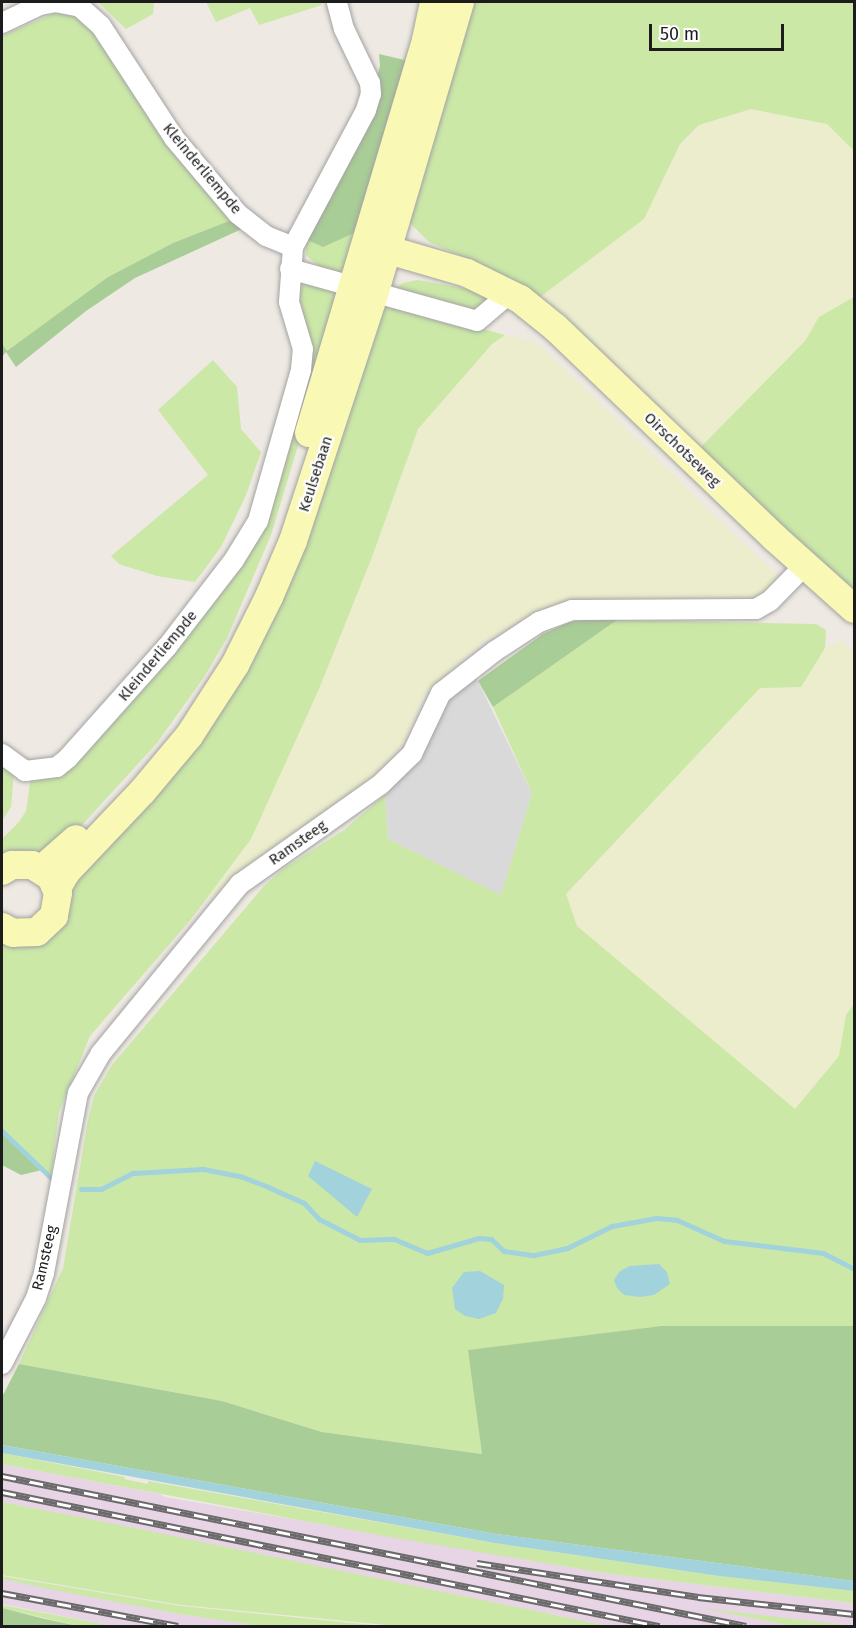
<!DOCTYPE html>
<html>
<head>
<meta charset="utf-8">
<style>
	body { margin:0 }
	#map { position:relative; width:856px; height:1628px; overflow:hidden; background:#eee9e2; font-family:"Fira Sans",sans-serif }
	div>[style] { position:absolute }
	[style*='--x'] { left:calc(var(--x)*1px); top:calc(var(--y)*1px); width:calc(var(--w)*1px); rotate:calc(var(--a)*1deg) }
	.residential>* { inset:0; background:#dad9d9 }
	.industrial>* { inset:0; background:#e7d4e4 }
	.farmland>* { inset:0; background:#ecedcd }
	.grass>* { inset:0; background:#cbe8a7 }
	.forest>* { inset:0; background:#a9cd96 }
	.water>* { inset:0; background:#a2d2db }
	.stream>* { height:5px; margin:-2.5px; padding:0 2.5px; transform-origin:2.5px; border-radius:2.5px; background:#a2d2db }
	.roads { filter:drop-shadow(0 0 2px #a3a3a3) drop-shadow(0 0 2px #a3a3a3) }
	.street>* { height:20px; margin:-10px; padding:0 10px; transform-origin:10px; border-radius:10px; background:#fff }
	.secondary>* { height:28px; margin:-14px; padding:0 14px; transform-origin:14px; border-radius:14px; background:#f9f8b5 }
	.rail>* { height:7px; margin-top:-3.5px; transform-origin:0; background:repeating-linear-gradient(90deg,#fff 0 14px,#6a6a6a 0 28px); box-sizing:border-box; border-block:2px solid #6a6a6a }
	span { translate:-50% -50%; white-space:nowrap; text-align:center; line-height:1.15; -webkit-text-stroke:4.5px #fff; paint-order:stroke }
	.street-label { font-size:15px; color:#1c1c1c }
	.frame { position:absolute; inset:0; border:3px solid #1c1c1c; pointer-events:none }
	.scale { position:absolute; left:649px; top:24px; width:135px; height:27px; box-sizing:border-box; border:3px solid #1c1c1c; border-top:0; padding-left:8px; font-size:18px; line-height:21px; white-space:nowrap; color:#1c1c1c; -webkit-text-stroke:4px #fff; paint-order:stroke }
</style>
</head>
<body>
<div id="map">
	<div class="residential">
		<div style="clip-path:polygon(474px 673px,532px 793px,501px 896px,388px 839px,385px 795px,417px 758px,445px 698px)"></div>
	</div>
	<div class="industrial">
		<div style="clip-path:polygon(2px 1464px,160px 1494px,165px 1497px,604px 1573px,854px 1603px,854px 1626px,712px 1610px,792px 1626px,608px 1626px,2px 1502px)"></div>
		<div style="clip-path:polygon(2px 1579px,179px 1614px,262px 1626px,113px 1626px,2px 1604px)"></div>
	</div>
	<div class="farmland">
		<div style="clip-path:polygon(751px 109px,827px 124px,854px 151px,854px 297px,819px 317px,805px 341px,697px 451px,536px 300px,644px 219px,680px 144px,699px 125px)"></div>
		<div style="clip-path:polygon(505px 335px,533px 341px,547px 352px,780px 579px,752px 606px,571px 600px,484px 641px,423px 696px,405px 741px,367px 786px,203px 903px,251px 839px,319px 689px,372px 557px,418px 429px,492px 344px)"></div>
		<div style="clip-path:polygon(842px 641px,854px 650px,854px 1004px,846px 1015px,839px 1056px,795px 1110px,577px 926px,566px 894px,760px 688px,801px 687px,825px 648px)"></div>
	</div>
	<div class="grass">
		<div style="clip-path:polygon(98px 2px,154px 2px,153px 14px,126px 29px)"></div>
		<div style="clip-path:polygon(206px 2px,321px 2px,322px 5px,259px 25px,250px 8px,216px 22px)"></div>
		<div style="clip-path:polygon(468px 2px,854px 2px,854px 151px,827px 124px,751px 109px,699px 125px,680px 144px,644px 219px,536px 300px,491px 269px,429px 242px,409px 222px)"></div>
		<div style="clip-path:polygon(61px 10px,83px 19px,105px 38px,234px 219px,173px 243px,108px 277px,6px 352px,2px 344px,2px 36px)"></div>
		<div style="clip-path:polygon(363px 229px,349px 276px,320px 267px,306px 255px,306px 239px)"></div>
		<div style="clip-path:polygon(418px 280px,468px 289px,492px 299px,471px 311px,392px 291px,403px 283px)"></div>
		<div style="clip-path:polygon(307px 281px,346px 287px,271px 535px,227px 638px,204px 677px,157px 743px,62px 847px,56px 852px,13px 856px,2px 852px,2px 839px,19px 822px,26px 811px,31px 776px,40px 775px,228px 580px,305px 386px,297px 299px,300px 288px)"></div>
		<div style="clip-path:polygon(854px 297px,854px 599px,697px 451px,805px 341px,819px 317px)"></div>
		<div style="clip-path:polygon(385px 302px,505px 335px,492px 344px,418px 429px,372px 557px,319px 689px,251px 839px,192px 918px,90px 1036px,59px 1112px,51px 1175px,2px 1132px,2px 944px,7px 944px,68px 890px,192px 738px)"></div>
		<div style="clip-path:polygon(213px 360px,237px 387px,241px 429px,261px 452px,246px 495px,221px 547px,195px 582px,157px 576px,119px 564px,111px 556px,208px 475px,158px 410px)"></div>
		<div style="clip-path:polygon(617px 620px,816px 624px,826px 630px,825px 648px,801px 687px,760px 688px,566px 894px,577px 926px,795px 1109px,839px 1056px,846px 1015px,854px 1004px,854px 1326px,661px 1326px,469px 1350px,482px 1454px,322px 1432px,222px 1401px,19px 1364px,63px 1268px,88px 1120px,94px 1096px,112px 1065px,264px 886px,283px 869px,344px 830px,385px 795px,388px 839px,501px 895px,532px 793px,493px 707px)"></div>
		<div style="clip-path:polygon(2px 762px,14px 771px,11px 807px,3px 819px)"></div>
		<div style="clip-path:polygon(2px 1453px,125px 1477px,124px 1479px,148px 1484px,148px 1481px,495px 1543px,719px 1576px,854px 1591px,854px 1603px,604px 1573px,384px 1536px,2px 1464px)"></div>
		<div style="clip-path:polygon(2px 1502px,124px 1526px,608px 1626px,397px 1626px,181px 1605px,2px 1575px)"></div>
		<div style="clip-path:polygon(2px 1576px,181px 1606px,383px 1626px,262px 1626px,179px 1614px,49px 1589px,2px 1579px)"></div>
		<div style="clip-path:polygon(2px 1605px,113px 1626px,78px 1626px,2px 1608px)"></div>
		<div style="clip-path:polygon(701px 1608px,854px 1626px,792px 1626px)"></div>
	</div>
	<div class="forest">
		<div style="clip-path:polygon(379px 54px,413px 62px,363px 229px,323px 247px,306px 239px,366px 119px,380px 66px)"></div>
		<div style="clip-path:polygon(234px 219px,244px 228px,135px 278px,86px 311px,16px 367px,6px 352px,2px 357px,2px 344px,7px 351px,108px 277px,173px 243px)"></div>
		<div style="clip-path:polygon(600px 618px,617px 620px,493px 707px,478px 681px,543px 634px,570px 622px)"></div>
		<div style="clip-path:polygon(2px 1132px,42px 1170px,21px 1175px,2px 1165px)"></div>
		<div style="clip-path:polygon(661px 1326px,854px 1326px,854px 1581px,496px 1534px,2px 1445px,2px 1397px,19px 1364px,222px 1401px,322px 1432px,482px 1454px,468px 1350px)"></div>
		<div style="clip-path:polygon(2px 1608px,45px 1619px,78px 1626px,2px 1626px)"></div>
	</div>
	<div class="water">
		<div style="clip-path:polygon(315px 1161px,372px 1189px,357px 1217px,308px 1176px)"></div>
		<div style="clip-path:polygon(659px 1264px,667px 1272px,670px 1284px,654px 1295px,640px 1297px,624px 1295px,617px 1288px,614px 1280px,620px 1271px,630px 1266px)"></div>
		<div style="clip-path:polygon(480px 1271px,504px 1285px,503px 1299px,496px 1313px,479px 1319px,465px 1316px,455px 1309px,452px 1288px,464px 1272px)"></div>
		<div style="clip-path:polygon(2px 1445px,496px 1534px,854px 1581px,854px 1591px,719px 1576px,495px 1543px,2px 1453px)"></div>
	</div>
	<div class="stream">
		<div style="--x:2;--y:1131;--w:68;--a:43.8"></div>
		<div style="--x:81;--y:1189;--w:20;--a:0"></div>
		<div style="--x:101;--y:1189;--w:36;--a:-27"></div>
		<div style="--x:133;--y:1173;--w:70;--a:-3.3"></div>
		<div style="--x:203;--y:1169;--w:38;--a:11"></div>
		<div style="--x:240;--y:1176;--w:30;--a:21"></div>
		<div style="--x:268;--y:1187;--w:39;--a:24"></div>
		<div style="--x:304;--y:1203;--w:22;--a:47"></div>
		<div style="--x:319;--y:1219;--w:46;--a:27.1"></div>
		<div style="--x:360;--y:1240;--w:34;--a:-2"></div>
		<div style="--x:394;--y:1239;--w:36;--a:23"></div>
		<div style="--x:427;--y:1253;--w:54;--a:-16.1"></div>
		<div style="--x:479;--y:1238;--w:12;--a:5"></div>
		<div style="--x:491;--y:1239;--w:18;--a:43"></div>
		<div style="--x:504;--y:1251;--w:30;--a:8"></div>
		<div style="--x:534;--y:1255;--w:34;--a:-12"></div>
		<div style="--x:567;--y:1248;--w:50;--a:-26.1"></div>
		<div style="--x:612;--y:1226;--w:45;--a:-10.3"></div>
		<div style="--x:656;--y:1218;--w:21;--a:5"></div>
		<div style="--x:677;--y:1220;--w:51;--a:24.1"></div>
		<div style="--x:724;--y:1241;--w:100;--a:6.9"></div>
		<div style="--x:823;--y:1253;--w:35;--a:27"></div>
	</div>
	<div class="roads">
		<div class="street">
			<div style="--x:2;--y:23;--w:42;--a:-25.3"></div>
			<div style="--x:40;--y:5;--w:15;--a:-11"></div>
			<div style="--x:55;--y:2;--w:25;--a:11"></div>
			<div style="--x:80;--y:7;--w:28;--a:42"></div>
			<div style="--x:101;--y:26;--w:134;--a:56.9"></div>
			<div style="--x:174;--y:138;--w:99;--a:49.9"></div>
			<div style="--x:238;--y:214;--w:36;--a:38"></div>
			<div style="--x:266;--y:236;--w:29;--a:22"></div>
			<div style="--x:290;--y:269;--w:194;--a:15.5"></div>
			<div style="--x:477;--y:321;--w:43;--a:-40.3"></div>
			<div style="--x:2;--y:754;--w:29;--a:36"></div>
			<div style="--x:25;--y:771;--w:32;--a:-7"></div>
			<div style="--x:57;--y:767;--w:14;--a:-39"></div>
			<div style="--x:68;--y:758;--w:149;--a:-48.3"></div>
			<div style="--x:167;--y:647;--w:110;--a:-52.4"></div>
			<div style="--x:234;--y:560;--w:46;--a:-58.4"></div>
			<div style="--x:258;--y:521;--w:157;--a:-74.1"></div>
			<div style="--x:301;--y:370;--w:21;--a:-85"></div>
			<div style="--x:303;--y:349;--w:49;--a:-106.6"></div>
			<div style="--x:289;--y:302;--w:55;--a:-85.8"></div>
			<div style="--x:293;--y:247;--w:155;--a:-61.9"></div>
			<div style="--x:366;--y:110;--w:17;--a:-73"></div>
			<div style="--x:371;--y:94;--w:11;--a:-95"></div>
			<div style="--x:370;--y:83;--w:60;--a:-115.7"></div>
			<div style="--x:344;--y:29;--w:28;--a:-105"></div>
			<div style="--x:2;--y:1364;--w:74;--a:-62.7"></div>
			<div style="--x:36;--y:1298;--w:26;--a:-72"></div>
			<div style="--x:44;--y:1273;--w:183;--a:-79.3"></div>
			<div style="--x:78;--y:1093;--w:46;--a:-60.1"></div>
			<div style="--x:101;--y:1053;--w:219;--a:-50.6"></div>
			<div style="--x:240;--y:884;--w:171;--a:-35.3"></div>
			<div style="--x:380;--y:785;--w:45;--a:-44.1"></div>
			<div style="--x:412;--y:754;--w:68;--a:-64.6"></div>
			<div style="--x:441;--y:693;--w:68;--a:-37.9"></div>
			<div style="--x:495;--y:651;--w:53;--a:-33.4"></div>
			<div style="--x:539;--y:622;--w:35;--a:-20"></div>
			<div style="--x:572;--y:610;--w:184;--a:-0.3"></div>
			<div style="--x:756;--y:609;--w:16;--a:-30"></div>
			<div style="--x:770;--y:601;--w:50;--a:-45.8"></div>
		</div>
		<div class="secondary">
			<div style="--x:368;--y:244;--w:103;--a:16.3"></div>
			<div style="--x:467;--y:273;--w:59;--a:26.1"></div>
			<div style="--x:520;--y:299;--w:46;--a:38.9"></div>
			<div style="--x:556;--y:328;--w:303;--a:43.8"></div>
			<div style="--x:775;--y:538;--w:106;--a:41.9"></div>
			<div style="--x:309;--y:433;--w:410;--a:-73.4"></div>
			<div style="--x:426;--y:40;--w:39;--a:-78"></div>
			<div style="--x:42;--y:869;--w:45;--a:-41.4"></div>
			<div style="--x:2;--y:871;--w:12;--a:-31"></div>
			<div style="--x:12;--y:865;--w:20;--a:0"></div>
			<div style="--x:32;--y:865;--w:22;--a:32"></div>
			<div style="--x:51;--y:877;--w:17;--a:66"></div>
			<div style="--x:58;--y:893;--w:23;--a:100"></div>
			<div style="--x:54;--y:916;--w:23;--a:137"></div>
			<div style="--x:37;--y:932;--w:24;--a:178"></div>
			<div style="--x:13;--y:933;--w:13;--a:-151"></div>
			<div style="--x:57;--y:888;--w:20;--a:-60"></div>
			<div style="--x:67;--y:871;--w:109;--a:-46.5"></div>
			<div style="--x:142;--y:792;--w:73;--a:-50"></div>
			<div style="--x:189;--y:736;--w:85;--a:-57.1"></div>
			<div style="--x:235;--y:665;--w:76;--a:-63.4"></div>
			<div style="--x:269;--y:597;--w:61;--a:-66.8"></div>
			<div style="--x:293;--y:541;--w:263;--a:-71.8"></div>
			<div style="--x:375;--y:291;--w:301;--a:-73.6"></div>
		</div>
	</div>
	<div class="rail">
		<div style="--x:2;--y:1476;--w:759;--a:11.4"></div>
		<div style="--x:2;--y:1492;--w:671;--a:11.53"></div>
		<div style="--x:477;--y:1563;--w:224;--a:8.7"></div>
		<div style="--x:698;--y:1597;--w:157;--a:6.2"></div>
		<div style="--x:2;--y:1593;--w:179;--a:10.6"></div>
	</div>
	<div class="street-label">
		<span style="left:202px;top:169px;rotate:50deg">Kleinderliempde</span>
		<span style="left:682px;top:450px;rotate:44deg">Oirschotseweg</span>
		<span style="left:316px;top:474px;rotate:-72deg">Keulsebaan</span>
		<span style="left:158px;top:656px;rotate:-50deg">Kleinderliempde</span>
		<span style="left:298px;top:843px;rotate:-35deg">Ramsteeg</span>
		<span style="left:45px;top:1258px;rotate:-77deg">Ramsteeg</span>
	</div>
	<div class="frame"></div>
	<div class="scale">50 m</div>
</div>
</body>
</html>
